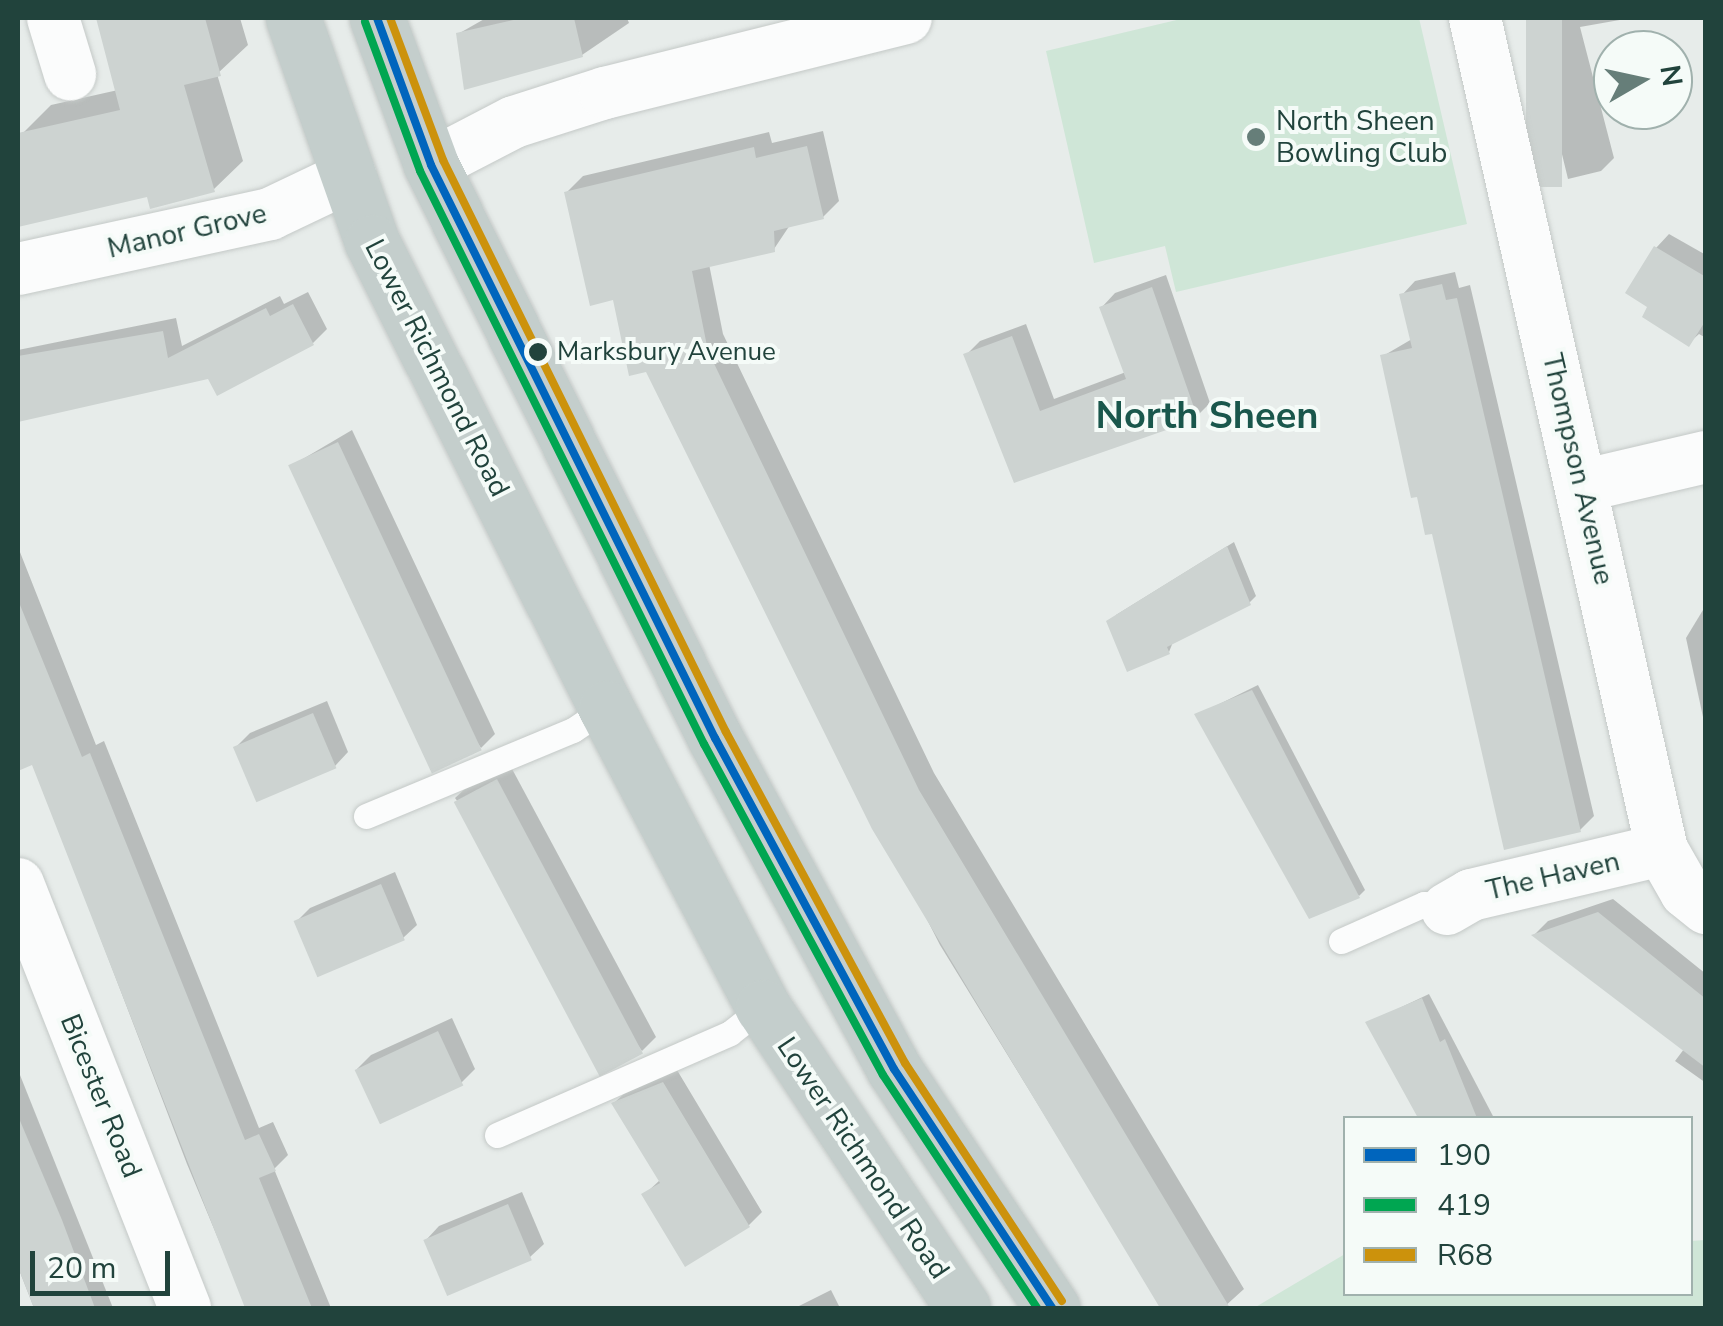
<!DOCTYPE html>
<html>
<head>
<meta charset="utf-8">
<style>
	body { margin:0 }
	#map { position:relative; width:1723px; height:1326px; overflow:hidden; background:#e7ecea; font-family:"Nunito Sans",sans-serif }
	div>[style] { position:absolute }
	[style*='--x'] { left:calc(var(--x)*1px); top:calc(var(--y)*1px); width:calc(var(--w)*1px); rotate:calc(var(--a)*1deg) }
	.green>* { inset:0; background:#cfe6d7 }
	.shadow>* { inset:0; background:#0003 }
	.building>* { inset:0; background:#cdd3d1; transform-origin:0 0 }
	.roads { filter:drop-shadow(0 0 2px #c4c9c7) drop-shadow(0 0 2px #c4c9c7) }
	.service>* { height:25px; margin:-12.5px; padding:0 12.5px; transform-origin:12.5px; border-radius:12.5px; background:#fbfcfc }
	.minor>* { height:52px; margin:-26px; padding:0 26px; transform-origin:26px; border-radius:26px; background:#fbfcfc }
	.trunk>* { height:55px; margin:-27.5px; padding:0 27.5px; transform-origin:27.5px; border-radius:27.5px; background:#c4cecc }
	.bus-1>* { height:8px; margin:-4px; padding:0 4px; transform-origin:4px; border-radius:4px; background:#0065bd }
	.bus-2>* { height:8px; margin:-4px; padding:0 4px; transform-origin:4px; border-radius:4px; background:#00a651 }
	.bus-3>* { height:8px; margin:-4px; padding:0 4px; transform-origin:4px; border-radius:4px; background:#cc920c }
	.dots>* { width:28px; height:28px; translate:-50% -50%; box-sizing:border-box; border:5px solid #f5fbf8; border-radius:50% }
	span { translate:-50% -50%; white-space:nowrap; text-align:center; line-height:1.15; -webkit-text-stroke:8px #f5fbf8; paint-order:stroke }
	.bus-label { font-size:26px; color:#21433c }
	.left { translate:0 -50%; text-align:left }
	.poi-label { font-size:28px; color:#21433c }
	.street-label { font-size:28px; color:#21433c }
	.district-label { font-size:38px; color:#1a574c; font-weight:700 }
	.frame { position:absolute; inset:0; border:20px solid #21433c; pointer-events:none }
	.legend { position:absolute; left:1343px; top:1116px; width:350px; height:180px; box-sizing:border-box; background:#f5fbf8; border:2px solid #a0b1ad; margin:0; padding:12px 18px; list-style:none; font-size:30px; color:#21433c }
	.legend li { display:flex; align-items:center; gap:20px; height:50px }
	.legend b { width:50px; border:2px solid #a0b1ad }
	.north { position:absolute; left:1593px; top:30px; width:100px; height:100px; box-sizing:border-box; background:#f5fbf8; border:2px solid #a0b1ad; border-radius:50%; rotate:81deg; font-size:28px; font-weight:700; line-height:40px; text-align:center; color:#21433c }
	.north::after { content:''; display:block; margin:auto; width:35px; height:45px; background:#667e79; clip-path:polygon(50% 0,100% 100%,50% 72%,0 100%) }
	.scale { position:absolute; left:30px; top:1251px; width:140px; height:45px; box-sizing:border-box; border:5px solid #21433c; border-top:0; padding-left:12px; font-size:30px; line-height:35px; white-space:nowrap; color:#21433c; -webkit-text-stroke:8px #f5fbf8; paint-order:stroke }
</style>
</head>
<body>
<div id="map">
	<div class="green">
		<div style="clip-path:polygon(1185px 18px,1419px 18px,1467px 224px,1176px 292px,1165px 246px,1094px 263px,1046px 51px)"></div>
		<div style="clip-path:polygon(1705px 1240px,1705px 1308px,1254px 1308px,1345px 1254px,1346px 1294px,1690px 1294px,1691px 1241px)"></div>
	</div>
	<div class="shadow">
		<div style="clip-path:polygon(99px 18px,240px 18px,248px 45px,217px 74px,243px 161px,214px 189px,149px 194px,18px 224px,23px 133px,51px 105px,118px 90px)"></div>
		<div style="clip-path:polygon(486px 18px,627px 18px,629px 23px,582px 55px,466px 87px,458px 34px)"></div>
		<div style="clip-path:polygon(1529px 18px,1631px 18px,1580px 27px,1614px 158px,1601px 171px,1568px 179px)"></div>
		<div style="clip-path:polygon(823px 131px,839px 201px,823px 217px,790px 225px,774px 249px,709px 264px,723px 334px,934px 773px,1244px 1289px,1223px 1308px,1163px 1308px,940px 945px,647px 369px,566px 193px,583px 176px,769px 132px,772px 143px)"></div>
		<div style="clip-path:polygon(1669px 234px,1706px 255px,1706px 338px,1699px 334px,1689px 343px,1656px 248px)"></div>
		<div style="clip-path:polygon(1455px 272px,1459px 288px,1470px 285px,1594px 816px,1580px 830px,1434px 531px,1383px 356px,1412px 339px,1402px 295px,1415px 281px)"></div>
		<div style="clip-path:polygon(1166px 275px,1210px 403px,1196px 417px,1015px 480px,966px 355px,980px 341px,1026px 324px,1054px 399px,1126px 372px,1102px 307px,1115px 293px)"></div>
		<div style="clip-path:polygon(308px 292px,327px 329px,313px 343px,209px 376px,18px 419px,18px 350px,176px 318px,182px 346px,280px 296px,284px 304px)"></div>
		<div style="clip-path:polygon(352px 430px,495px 734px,481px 748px,291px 466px)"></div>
		<div style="clip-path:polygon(1234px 542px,1256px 596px,1249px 603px,1173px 642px,1169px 652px,1116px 615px)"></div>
		<div style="clip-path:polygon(18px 547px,96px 745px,104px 741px,259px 1128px,273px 1122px,288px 1155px,274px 1169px,331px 1308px,247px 1308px,187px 1164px,33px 762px,24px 766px,18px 749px)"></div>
		<div style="clip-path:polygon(1706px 605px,1706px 731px,1686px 638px)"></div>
		<div style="clip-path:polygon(1258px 685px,1365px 890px,1359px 896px,1197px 715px)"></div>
		<div style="clip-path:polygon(327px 701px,348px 752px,335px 766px,236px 747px,250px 733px)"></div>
		<div style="clip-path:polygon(511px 767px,656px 1037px,642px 1051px,455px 798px,469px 785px)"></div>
		<div style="clip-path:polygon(395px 872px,417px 925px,403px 938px,296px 922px,310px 908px)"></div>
		<div style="clip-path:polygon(1613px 899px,1706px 974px,1706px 1083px,1675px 1061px,1684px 1049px,1535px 934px,1548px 921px)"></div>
		<div style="clip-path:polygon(1429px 994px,1494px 1118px,1421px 1118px,1368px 1023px)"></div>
		<div style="clip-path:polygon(452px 1018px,475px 1069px,461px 1083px,357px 1069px,371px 1055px)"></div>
		<div style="clip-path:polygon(18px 1070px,113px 1308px,34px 1308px,18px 1267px)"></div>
		<div style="clip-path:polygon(677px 1070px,762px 1212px,748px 1226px,644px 1195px,661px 1179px,614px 1103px,628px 1090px)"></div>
		<div style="clip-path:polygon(522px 1192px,544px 1244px,530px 1257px,426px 1240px,439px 1226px)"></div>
		<div style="clip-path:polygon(831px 1290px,840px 1308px,795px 1308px)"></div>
	</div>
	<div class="building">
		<div style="clip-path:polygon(96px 18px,205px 18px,221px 76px,184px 85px,215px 192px,150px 209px,147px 197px,18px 227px,18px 133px,120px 110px)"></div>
		<div style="clip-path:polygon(522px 18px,574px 18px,583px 57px,464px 90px,456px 33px)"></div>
		<div style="left:1526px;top:18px;width:36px;height:169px"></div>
		<div style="clip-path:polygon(807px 146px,824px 219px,774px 231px,775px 252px,692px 271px,708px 351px,919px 790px,1230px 1308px,1160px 1308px,872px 829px,646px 372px,629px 376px,613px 300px,590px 306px,564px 192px,754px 147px,756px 158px)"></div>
		<div style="clip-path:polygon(1654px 246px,1706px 277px,1706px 320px,1689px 347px,1642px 317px,1647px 307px,1625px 293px)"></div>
		<div style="clip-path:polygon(1442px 284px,1446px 300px,1457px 298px,1581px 832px,1504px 850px,1432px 534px,1425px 535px,1417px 497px,1411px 498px,1380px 355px,1412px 348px,1399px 294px)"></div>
		<div style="clip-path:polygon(1152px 287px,1198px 419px,1014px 483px,963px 354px,1012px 336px,1040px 411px,1126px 379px,1099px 307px)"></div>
		<div style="clip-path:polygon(293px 304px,314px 345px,217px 396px,208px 379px,18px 422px,18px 356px,163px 331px,168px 358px,266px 308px,270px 316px)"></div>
		<div style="left:338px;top:442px;width:340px;height:55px;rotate:65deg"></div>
		<div style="clip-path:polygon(1227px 546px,1251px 605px,1167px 647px,1170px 654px,1127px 672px,1106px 621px)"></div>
		<div style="clip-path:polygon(18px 600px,82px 757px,90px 753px,245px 1140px,259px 1134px,276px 1171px,259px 1178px,312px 1308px,245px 1308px,32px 765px,18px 771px)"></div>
		<div style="clip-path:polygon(1252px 690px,1360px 898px,1309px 919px,1194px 714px)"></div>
		<div style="left:313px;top:713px;width:60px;height:87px;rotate:67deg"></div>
		<div style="left:497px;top:779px;width:311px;height:49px;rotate:62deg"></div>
		<div style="left:381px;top:884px;width:61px;height:95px;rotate:67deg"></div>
		<div style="clip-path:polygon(1598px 912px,1706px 999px,1706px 1068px,1531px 935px)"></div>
		<div style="clip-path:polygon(1422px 998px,1440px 1042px,1445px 1039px,1477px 1118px,1418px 1118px,1365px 1022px)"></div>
		<div style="left:438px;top:1031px;width:60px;height:92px;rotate:65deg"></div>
		<div style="clip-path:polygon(663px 1082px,750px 1227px,685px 1267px,641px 1194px,660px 1183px,611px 1103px)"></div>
		<div style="clip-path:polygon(18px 1116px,62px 1220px,95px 1308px,34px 1308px,18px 1267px)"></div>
		<div style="left:508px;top:1204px;width:61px;height:92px;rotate:67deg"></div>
	</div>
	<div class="roads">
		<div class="service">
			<div style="--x:366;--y:816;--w:224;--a:-22.6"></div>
			<div style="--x:573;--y:730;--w:40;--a:-34"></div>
			<div style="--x:1341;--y:941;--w:91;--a:-24"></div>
			<div style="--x:1424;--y:904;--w:24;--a:12"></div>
			<div style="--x:497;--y:1135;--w:254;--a:-23.6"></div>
			<div style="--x:730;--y:1033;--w:42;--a:-38.2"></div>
		</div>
		<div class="minor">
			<div style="--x:53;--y:18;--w:59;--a:73.1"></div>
			<div style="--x:1475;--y:18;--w:853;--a:77.33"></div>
			<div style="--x:1662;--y:850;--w:48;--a:60.3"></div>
			<div style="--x:1686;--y:892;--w:26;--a:39"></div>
			<div style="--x:431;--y:165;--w:93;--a:-27.4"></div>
			<div style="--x:514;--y:122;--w:96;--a:-17.7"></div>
			<div style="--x:605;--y:93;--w:310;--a:-14"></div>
			<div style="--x:18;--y:269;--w:258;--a:-12.3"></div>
			<div style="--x:270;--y:214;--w:89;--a:-25.4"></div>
			<div style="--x:1582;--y:486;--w:127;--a:-13.2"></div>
			<div style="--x:18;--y:884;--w:456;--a:68.5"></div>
			<div style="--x:1447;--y:909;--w:28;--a:-30"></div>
			<div style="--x:1471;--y:895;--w:196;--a:-13.3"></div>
		</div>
		<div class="trunk">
			<div style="--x:293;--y:18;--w:238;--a:70.6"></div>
			<div style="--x:372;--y:242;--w:521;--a:63.34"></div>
			<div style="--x:606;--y:708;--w:338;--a:62.3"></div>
			<div style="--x:763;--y:1007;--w:361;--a:56.4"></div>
			<div style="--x:377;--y:18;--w:157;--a:69.8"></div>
			<div style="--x:431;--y:165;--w:640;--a:63.64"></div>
			<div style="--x:715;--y:738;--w:376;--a:61.6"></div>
			<div style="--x:894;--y:1069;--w:287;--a:56.5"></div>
		</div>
	</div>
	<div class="bus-1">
		<div style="--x:377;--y:18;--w:157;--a:69.8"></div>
		<div style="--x:431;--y:165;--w:640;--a:63.64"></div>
		<div style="--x:715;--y:738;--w:376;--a:61.6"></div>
		<div style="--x:894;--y:1069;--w:287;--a:56.5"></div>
	</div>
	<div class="bus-2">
		<div style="--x:365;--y:22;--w:159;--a:69.7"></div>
		<div style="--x:420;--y:171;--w:640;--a:63.64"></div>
		<div style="--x:704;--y:744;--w:376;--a:61.6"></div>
		<div style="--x:883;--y:1075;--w:279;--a:56.5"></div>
	</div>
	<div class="bus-3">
		<div style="--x:390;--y:18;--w:152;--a:69.5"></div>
		<div style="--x:443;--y:160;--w:638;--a:63.68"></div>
		<div style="--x:726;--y:732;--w:376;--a:61.6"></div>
		<div style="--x:905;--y:1063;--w:285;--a:56.6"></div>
	</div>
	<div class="dots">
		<div style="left:1256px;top:137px;background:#667e79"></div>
		<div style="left:538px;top:352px;background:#21433c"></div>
	</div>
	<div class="bus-label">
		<span class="left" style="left:557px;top:352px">Marksbury Avenue</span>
	</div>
	<div class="poi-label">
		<span class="left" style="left:1276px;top:137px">North Sheen<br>Bowling Club</span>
	</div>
	<div class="street-label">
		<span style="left:187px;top:231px;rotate:-13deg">Manor Grove</span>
		<span style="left:437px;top:368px;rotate:63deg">Lower Richmond Road</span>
		<span style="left:1578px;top:469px;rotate:77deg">Thompson Avenue</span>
		<span style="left:1553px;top:876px;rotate:-13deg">The Haven</span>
		<span style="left:101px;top:1096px;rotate:68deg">Bicester Road</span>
		<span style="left:863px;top:1158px;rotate:56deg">Lower Richmond Road</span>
	</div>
	<div class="district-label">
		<span style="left:1207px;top:416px">North Sheen</span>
	</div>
	<div class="frame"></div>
	<ul class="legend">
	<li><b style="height:12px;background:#0065bd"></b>190</li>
	<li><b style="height:12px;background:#00a651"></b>419</li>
	<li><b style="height:12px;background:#cc920c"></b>R68</li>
	</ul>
	<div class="north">N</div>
	<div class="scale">20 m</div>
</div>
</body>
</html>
